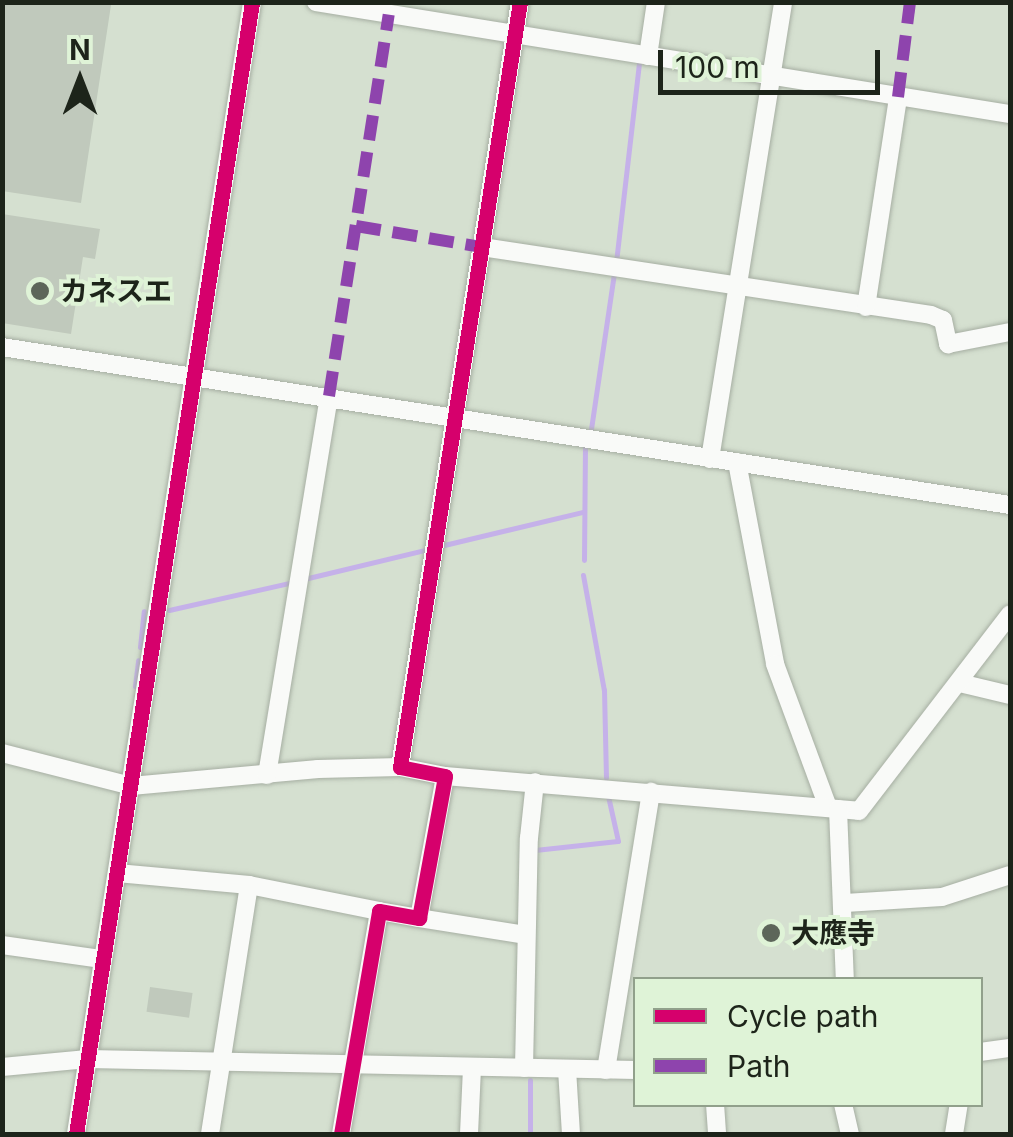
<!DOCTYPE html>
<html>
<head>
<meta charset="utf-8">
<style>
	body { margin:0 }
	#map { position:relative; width:1013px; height:1137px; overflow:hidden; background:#d5e0d0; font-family:Inter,"Noto Sans JP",sans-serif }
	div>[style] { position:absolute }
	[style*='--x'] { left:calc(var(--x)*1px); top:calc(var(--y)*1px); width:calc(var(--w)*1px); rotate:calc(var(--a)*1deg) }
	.stream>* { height:5px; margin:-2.5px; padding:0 2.5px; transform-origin:2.5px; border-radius:2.5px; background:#c5b1e9 }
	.building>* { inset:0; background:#c0c9bc; transform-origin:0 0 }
	.roads { filter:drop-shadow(0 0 2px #a6aea2) drop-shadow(0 0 2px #a6aea2) }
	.minor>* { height:18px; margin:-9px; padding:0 9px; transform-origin:9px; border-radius:9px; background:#f9faf8 }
	.quiet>* { height:12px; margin-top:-6px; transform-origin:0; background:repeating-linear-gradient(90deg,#8e44ad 0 25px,transparent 0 37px) }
	.cycleway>* { height:15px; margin:-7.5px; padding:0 7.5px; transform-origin:7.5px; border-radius:7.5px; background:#d6006c }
	.dots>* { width:28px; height:28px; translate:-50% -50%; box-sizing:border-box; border:5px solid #dff3d7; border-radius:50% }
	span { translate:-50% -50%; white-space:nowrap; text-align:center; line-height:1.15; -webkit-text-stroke:8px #dff3d7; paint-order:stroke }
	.poi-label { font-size:28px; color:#1d241a; font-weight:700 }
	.left { translate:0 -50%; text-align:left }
	.frame { position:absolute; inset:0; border:5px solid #1d241a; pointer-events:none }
	.legend { position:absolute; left:633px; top:977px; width:350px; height:130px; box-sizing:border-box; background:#dff3d7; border:2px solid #91a08b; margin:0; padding:12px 18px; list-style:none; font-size:30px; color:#1d241a }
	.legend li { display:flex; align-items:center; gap:20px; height:50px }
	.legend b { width:50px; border:2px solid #91a08b }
	.north { position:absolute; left:30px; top:30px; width:100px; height:100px; -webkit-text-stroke:8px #dff3d7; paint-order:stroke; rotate:0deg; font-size:28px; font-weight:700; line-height:40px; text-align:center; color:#1d241a }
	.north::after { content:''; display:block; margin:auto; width:35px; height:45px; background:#1d241a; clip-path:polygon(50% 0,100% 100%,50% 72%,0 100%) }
	.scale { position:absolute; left:658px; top:50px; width:222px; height:45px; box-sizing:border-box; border:5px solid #1d241a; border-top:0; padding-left:12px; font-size:30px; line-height:35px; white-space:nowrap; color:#1d241a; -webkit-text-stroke:8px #dff3d7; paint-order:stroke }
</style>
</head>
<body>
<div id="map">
	<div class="stream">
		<div style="--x:616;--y:262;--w:201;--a:-83.4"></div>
		<div style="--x:591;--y:429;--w:158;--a:-81.6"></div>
		<div style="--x:440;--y:546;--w:147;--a:-13.4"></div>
		<div style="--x:584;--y:560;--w:114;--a:-89.5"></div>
		<div style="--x:583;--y:575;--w:117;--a:79.7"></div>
		<div style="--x:604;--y:690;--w:88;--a:88.7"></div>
		<div style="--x:304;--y:579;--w:129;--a:-13.5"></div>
		<div style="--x:169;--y:610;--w:127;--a:-12.7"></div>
		<div style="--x:140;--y:647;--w:36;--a:-84"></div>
		<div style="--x:135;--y:686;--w:26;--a:-83"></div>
		<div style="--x:535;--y:850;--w:83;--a:-6.2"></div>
		<div style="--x:618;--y:841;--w:46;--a:-102.5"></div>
		<div style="--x:530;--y:1080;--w:54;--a:90"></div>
	</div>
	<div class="building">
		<div style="clip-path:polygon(2px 2px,111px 5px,81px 203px,2px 191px)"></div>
		<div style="clip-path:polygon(2px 214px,100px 229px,95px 259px,83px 257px,71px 334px,2px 323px)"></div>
		<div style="left:150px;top:987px;width:43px;height:25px;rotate:8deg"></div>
	</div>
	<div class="roads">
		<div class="minor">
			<div style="--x:316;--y:2;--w:703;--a:9.17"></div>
			<div style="--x:648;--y:56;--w:55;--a:-81.6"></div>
			<div style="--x:482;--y:247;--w:454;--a:8.6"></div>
			<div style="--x:931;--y:315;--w:13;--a:23"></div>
			<div style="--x:943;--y:320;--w:25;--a:78"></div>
			<div style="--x:948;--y:344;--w:63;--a:-11"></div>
			<div style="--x:866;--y:307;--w:212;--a:-81.3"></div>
			<div style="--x:2;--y:347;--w:1020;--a:8.91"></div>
			<div style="--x:710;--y:459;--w:463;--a:-80.9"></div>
			<div style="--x:737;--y:462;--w:206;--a:79.3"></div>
			<div style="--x:775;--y:664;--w:153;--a:69.7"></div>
			<div style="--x:960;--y:683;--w:51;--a:13.5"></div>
			<div style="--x:2;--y:753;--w:133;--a:14.3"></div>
			<div style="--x:131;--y:786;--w:188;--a:-5.2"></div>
			<div style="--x:318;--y:769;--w:82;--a:-1.4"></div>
			<div style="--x:267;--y:775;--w:384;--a:-80.7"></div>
			<div style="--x:445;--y:776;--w:415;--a:4.8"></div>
			<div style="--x:859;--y:811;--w:248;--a:-52.5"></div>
			<div style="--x:838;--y:809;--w:171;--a:87.7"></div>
			<div style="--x:117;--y:873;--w:133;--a:5.2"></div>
			<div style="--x:249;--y:885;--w:133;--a:11.3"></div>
			<div style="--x:845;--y:903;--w:97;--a:-3.5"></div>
			<div style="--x:942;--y:897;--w:71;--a:-17.9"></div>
			<div style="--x:419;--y:918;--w:108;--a:9"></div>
			<div style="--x:2;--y:945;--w:101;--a:8"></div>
			<div style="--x:980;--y:1052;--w:30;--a:-8"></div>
			<div style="--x:2;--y:1067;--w:86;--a:-5.3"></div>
			<div style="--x:88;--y:1059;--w:548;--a:1.15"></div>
			<div style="--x:524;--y:1068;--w:230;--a:-88.8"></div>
			<div style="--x:529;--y:838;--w:56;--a:-83.9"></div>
			<div style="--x:567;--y:1069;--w:65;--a:86.5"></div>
			<div style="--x:606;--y:1070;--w:282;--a:-80.8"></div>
			<div style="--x:715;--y:1104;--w:30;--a:86"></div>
			<div style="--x:843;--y:1104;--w:31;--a:77"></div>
			<div style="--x:76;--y:1134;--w:1146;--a:-81.16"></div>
			<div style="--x:210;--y:1134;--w:252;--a:-81.1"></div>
			<div style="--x:341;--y:1134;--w:226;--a:-80.3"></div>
			<div style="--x:379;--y:911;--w:41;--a:9.9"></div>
			<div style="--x:419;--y:918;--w:144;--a:-79.6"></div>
			<div style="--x:445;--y:776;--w:46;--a:-168.7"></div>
			<div style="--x:400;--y:767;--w:774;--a:-81.09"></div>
			<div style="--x:469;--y:1134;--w:67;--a:-87.4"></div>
			<div style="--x:954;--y:1134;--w:30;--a:-81"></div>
		</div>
	</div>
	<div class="quiet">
		<div style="--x:898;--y:97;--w:96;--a:-82.8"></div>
		<div style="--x:356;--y:226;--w:128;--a:9.5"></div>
		<div style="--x:329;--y:396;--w:386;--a:-81.1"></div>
	</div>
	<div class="cycleway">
		<div style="--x:76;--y:1134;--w:1146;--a:-81.16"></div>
		<div style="--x:341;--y:1134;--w:226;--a:-80.3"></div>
		<div style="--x:379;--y:911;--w:41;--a:9.9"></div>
		<div style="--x:419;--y:918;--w:144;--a:-79.6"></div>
		<div style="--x:445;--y:776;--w:46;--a:-168.7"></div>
		<div style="--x:400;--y:767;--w:774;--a:-81.09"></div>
	</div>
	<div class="dots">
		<div style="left:40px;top:291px;background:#5d665a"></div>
		<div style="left:771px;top:933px;background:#5d665a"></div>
	</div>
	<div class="poi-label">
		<span class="left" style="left:60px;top:291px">カネスエ</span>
		<span class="left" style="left:791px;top:933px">大應寺</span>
	</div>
	<div class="frame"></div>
	<ul class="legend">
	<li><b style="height:12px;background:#d6006c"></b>Cycle path</li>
	<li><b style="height:12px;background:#8e44ad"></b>Path</li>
	</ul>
	<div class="north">N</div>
	<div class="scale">100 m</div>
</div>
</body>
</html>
